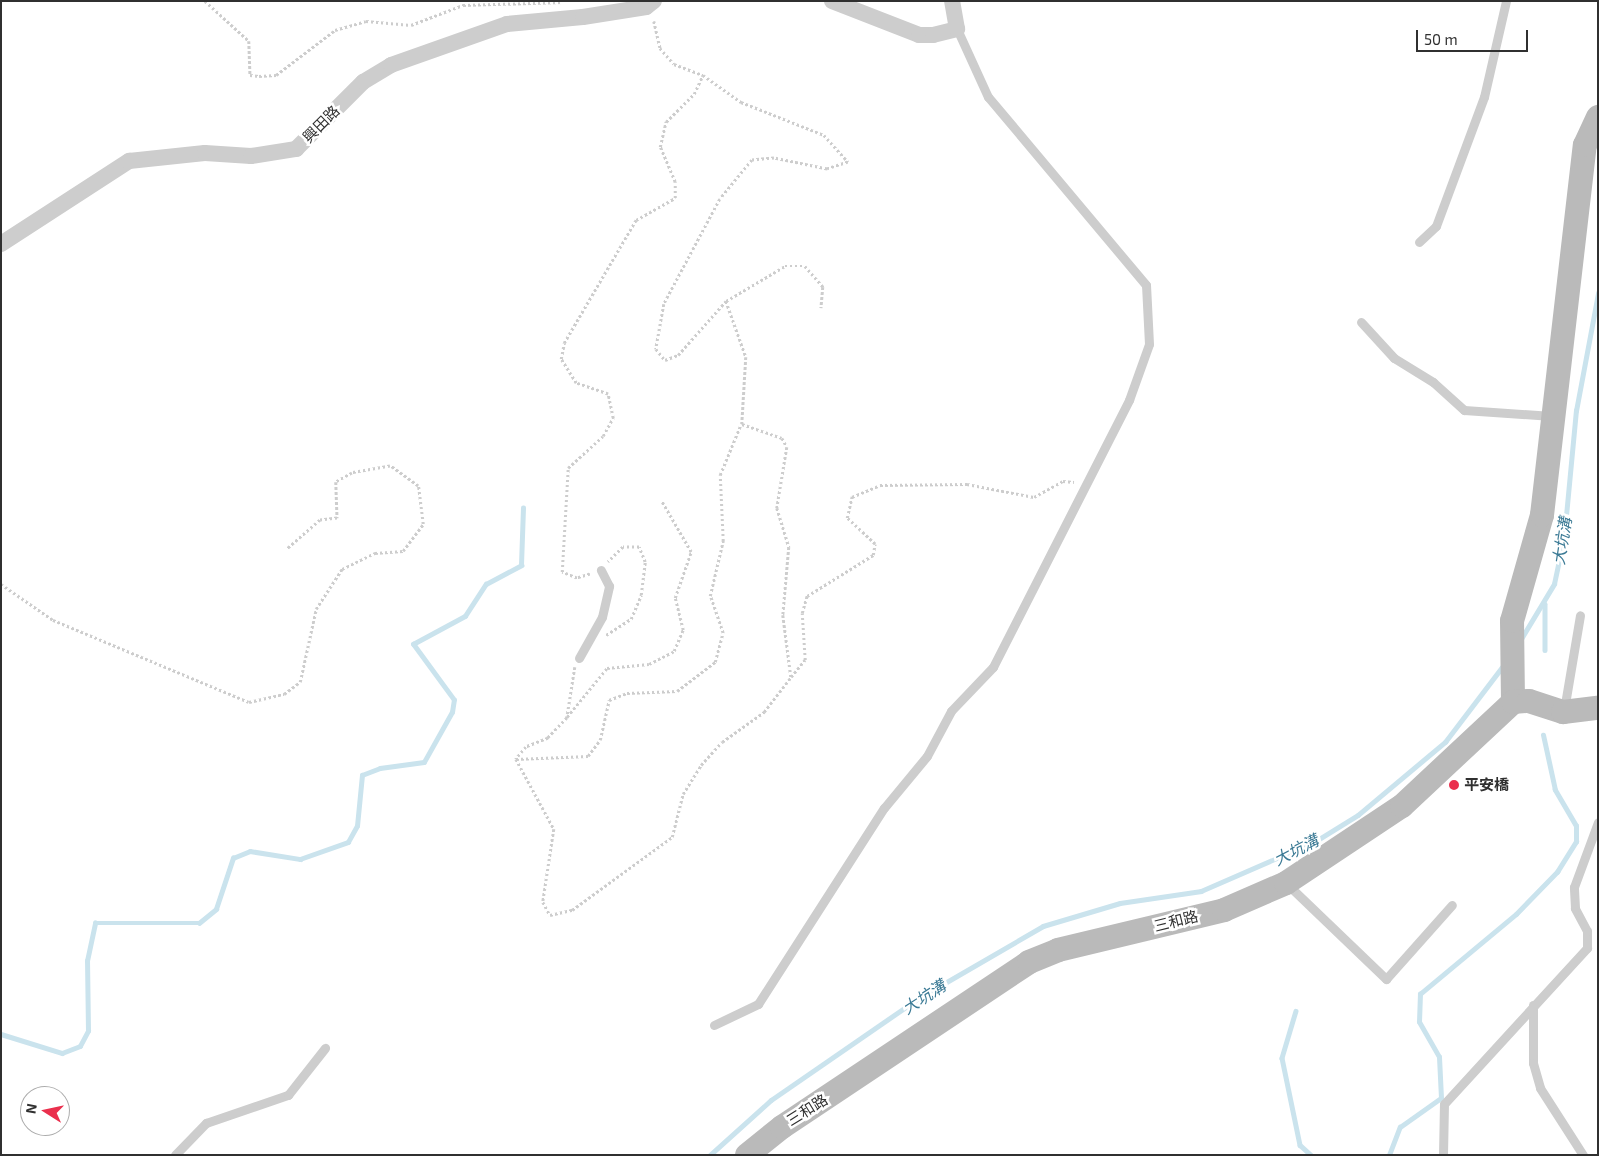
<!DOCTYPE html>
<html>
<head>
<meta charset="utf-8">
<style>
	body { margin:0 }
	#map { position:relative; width:1599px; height:1156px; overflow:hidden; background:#fff; font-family:"Exo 2","Noto Sans TC",sans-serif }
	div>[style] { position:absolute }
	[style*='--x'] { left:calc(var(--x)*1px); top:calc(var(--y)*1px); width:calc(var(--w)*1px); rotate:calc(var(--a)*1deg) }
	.stream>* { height:4.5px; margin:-2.25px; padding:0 2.25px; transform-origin:2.25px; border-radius:2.25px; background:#cae3ed }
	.path>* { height:2.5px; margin-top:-1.25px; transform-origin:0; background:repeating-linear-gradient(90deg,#cdcdcd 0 2.5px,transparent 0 5px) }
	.lane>* { height:9px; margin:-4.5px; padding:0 4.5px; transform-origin:4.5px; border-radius:4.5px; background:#cdcdcd }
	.street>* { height:16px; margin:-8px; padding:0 8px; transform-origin:8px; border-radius:8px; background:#cdcdcd }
	.secondary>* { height:24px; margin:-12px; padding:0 12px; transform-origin:12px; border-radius:12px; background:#bababa }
	.dots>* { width:14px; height:14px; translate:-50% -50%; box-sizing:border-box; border:2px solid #fff; border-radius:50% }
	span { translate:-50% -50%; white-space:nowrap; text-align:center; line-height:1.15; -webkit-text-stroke:5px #fff; paint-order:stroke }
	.street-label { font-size:15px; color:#303030 }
	.poi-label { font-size:15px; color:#303030; font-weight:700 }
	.left { translate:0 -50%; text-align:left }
	.water-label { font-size:16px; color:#3b7a95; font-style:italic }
	.frame { position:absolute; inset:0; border:2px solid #303030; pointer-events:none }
	.north { position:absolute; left:20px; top:1086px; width:50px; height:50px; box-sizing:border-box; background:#fff; border:1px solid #acacac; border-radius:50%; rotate:280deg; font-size:14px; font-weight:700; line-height:20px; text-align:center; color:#303030 }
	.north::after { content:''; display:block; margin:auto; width:18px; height:22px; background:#ea2f4d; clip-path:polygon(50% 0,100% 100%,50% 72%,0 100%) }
	.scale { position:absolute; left:1416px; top:30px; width:112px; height:22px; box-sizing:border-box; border:2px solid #303030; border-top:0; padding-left:6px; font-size:15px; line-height:18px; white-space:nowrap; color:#303030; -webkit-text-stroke:4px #fff; paint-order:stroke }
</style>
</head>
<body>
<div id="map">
	<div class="stream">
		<div style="--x:1545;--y:604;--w:46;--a:90"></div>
		<div style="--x:1521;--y:639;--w:64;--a:-59"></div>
		<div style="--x:1554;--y:584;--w:48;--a:-78"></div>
		<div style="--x:1564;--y:537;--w:127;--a:-84.6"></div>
		<div style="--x:1576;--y:411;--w:120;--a:-79.4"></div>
		<div style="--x:1296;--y:1011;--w:49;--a:106.6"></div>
		<div style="--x:1282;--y:1058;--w:89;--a:78.3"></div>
		<div style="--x:1300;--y:1145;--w:15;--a:42"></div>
		<div style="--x:1;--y:1034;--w:64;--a:17.3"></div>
		<div style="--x:62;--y:1053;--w:19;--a:-21"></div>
		<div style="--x:80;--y:1046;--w:17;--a:-62"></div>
		<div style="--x:88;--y:1031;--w:70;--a:-90.8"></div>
		<div style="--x:87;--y:961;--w:39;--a:-78"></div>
		<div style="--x:95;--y:923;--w:104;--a:0"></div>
		<div style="--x:199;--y:923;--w:22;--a:-39"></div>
		<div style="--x:216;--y:909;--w:54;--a:-71.6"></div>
		<div style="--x:233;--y:858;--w:18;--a:-22"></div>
		<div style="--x:250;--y:851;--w:51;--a:9.1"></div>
		<div style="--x:300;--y:859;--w:51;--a:-19.5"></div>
		<div style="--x:348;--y:842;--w:18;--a:-61"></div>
		<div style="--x:357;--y:826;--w:51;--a:-84.4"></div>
		<div style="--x:362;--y:775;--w:19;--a:-21"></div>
		<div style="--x:380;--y:768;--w:44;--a:-7.8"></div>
		<div style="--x:424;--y:762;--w:57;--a:-60.8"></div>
		<div style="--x:452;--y:712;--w:12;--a:-81"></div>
		<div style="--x:454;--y:700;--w:69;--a:-126.2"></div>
		<div style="--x:413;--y:644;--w:59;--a:-28.3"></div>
		<div style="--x:465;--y:616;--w:38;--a:-57"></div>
		<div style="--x:486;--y:584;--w:40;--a:-28"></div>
		<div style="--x:521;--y:565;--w:57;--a:-88"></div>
		<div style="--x:710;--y:1155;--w:82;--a:-42"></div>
		<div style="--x:771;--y:1100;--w:180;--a:-34.6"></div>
		<div style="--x:919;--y:998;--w:143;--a:-30.1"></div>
		<div style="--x:1043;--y:926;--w:80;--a:-16.6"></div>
		<div style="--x:1120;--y:903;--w:82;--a:-8.4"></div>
		<div style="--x:1201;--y:891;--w:125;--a:-23.5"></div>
		<div style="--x:1316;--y:841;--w:49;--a:-31.8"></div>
		<div style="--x:1358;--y:815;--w:114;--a:-40"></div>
		<div style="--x:1445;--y:742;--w:96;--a:-52.7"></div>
		<div style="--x:1389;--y:1155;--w:30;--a:-69"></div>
		<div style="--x:1400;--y:1127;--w:50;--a:-35.3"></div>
		<div style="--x:1441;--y:1098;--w:41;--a:-92.8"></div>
		<div style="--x:1439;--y:1057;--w:40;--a:-119.7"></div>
		<div style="--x:1419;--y:1022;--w:28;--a:-88"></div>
		<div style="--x:1420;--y:994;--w:125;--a:-39.8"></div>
		<div style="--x:1516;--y:914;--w:59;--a:-45.7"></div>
		<div style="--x:1557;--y:872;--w:36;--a:-58"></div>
		<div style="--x:1576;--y:842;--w:16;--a:-90"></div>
		<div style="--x:1576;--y:826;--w:42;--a:-120.3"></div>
		<div style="--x:1555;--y:790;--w:56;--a:-102.3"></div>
	</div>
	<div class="path">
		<div style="--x:205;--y:1;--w:59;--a:42.3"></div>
		<div style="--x:249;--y:41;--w:34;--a:88"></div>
		<div style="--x:250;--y:75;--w:9;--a:6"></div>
		<div style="--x:259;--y:76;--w:17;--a:-3"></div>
		<div style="--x:276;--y:75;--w:74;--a:-37.3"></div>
		<div style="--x:335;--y:30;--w:32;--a:-16"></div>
		<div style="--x:366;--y:21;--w:45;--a:5.1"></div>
		<div style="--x:411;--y:25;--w:56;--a:-21"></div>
		<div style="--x:463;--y:5;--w:100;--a:-1.7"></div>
		<div style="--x:654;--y:21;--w:28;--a:77"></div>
		<div style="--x:660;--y:48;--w:21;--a:49"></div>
		<div style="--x:674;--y:64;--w:31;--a:21"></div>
		<div style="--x:726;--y:301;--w:69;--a:-30.7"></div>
		<div style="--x:785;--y:266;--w:20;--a:0"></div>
		<div style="--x:805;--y:266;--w:28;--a:49"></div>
		<div style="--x:823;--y:287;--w:21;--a:95"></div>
		<div style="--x:590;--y:574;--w:14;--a:163"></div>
		<div style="--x:577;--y:578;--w:16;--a:-158"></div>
		<div style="--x:562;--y:572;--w:104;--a:-86.7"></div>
		<div style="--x:568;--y:468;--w:47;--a:-42.4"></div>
		<div style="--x:603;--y:436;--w:21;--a:-61"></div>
		<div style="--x:613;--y:418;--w:25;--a:-102"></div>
		<div style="--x:608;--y:394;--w:34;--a:-161"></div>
		<div style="--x:576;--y:383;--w:28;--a:-122"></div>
		<div style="--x:561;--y:359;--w:16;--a:-79"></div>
		<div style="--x:564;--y:343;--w:143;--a:-59.7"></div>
		<div style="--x:636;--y:220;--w:45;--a:-29.4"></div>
		<div style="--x:675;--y:198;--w:16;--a:-90"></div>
		<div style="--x:675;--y:182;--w:38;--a:-113"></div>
		<div style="--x:660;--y:147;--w:26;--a:-77"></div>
		<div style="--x:666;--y:122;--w:40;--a:-45"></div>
		<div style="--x:694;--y:94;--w:21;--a:-65"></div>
		<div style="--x:703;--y:75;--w:47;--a:35.4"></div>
		<div style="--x:741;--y:102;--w:89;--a:21.7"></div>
		<div style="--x:824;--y:135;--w:36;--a:48"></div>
		<div style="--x:848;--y:162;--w:22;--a:162"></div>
		<div style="--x:827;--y:169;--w:54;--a:-168.3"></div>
		<div style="--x:774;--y:158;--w:22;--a:175"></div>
		<div style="--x:752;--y:160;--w:50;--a:129.4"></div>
		<div style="--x:720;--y:199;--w:119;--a:118.1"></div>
		<div style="--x:664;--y:304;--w:46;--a:100.1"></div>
		<div style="--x:656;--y:349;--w:14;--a:51"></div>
		<div style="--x:665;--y:360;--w:14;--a:-21"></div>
		<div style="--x:678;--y:355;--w:72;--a:-48.4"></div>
		<div style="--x:726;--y:301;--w:59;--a:70.3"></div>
		<div style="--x:746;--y:357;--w:67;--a:93.4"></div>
		<div style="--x:742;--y:424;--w:42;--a:19.3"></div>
		<div style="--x:782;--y:438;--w:10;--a:61"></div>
		<div style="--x:787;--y:447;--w:62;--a:99.3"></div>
		<div style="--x:777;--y:508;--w:41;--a:72.9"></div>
		<div style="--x:789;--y:547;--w:68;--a:95"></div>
		<div style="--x:783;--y:615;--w:63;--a:82.6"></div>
		<div style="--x:791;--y:677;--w:22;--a:-51"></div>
		<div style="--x:805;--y:660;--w:47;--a:-93.7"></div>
		<div style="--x:802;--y:613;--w:18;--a:-74"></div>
		<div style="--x:807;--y:596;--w:78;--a:-31.8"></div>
		<div style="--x:873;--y:555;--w:11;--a:-80"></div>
		<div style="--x:875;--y:544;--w:38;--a:-137"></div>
		<div style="--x:847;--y:518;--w:22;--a:-77"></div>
		<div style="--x:852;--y:497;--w:30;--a:-23"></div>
		<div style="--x:880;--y:485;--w:87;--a:-0.7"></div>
		<div style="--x:967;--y:484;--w:68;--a:11"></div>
		<div style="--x:1034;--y:497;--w:33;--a:-29"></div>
		<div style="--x:1063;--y:481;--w:11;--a:5"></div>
		<div style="--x:1;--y:584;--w:63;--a:34.7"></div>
		<div style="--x:53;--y:620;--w:212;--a:22.7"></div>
		<div style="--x:249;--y:702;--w:36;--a:-13"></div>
		<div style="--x:284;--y:694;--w:20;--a:-37"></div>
		<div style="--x:300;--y:682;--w:75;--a:-77.6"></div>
		<div style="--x:316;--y:609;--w:48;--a:-57"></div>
		<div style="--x:342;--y:569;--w:37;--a:-26"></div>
		<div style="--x:375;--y:553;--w:28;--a:-4"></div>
		<div style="--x:403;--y:551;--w:34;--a:-53"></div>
		<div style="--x:423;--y:524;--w:38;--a:-97"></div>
		<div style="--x:418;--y:486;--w:34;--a:-144"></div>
		<div style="--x:390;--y:466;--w:39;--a:170"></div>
		<div style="--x:352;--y:473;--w:18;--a:151"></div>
		<div style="--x:336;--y:482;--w:36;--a:88"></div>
		<div style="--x:337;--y:518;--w:17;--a:173"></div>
		<div style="--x:320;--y:520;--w:44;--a:138.7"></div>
		<div style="--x:606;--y:635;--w:30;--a:-33"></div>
		<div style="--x:631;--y:619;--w:26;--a:-67"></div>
		<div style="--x:641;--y:595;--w:33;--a:-83"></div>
		<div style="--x:645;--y:562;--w:16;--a:-112"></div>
		<div style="--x:639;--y:547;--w:16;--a:180"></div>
		<div style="--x:623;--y:547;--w:21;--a:135"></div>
		<div style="--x:575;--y:667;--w:52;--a:98.9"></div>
		<div style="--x:567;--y:718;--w:28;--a:134"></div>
		<div style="--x:548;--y:738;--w:24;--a:158"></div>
		<div style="--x:526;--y:747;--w:16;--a:130"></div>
		<div style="--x:516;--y:759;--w:80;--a:61.5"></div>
		<div style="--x:554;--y:829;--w:74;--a:98.6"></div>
		<div style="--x:543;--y:902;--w:15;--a:62"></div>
		<div style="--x:550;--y:915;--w:23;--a:-13"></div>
		<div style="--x:572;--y:910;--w:124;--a:-36.1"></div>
		<div style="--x:672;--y:837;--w:44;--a:-75.7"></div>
		<div style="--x:683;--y:794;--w:34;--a:-58"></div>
		<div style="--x:701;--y:765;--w:31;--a:-48"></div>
		<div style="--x:722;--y:742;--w:52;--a:-35.5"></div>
		<div style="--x:764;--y:712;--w:44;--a:-52.4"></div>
		<div style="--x:567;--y:717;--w:63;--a:-50.8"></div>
		<div style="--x:607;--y:668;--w:42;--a:-5.4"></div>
		<div style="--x:649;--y:664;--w:28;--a:-27"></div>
		<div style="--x:674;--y:651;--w:23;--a:-67"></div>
		<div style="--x:683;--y:630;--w:33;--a:-104"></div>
		<div style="--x:675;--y:598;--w:49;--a:-70.8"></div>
		<div style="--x:691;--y:552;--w:58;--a:-120.1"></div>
		<div style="--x:516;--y:759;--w:72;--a:-2.4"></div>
		<div style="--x:588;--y:756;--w:20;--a:-53"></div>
		<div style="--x:600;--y:740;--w:41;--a:-77.3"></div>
		<div style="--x:609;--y:700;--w:19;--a:-21"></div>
		<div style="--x:627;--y:693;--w:50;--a:-2.3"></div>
		<div style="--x:677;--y:691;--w:48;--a:-37.3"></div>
		<div style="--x:715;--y:662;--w:30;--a:-75"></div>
		<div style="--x:723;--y:633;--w:39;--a:-109"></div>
		<div style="--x:710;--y:596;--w:57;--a:-76.7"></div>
		<div style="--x:723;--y:541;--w:66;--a:-92.6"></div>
		<div style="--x:720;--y:475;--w:55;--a:-67.6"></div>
	</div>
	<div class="lane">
		<div style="--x:1419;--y:242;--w:23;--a:-43"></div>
		<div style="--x:1436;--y:226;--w:138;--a:-69.6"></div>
		<div style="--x:1484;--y:97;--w:98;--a:-77.1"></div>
		<div style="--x:1361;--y:322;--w:49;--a:47.5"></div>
		<div style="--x:1394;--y:358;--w:46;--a:31.6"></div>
		<div style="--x:1433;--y:382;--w:42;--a:42.1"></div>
		<div style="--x:1464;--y:410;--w:88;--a:3.9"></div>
		<div style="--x:579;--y:658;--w:47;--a:-60.7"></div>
		<div style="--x:602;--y:617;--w:32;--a:-77"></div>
		<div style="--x:609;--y:586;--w:18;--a:-117"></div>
		<div style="--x:1564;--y:710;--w:96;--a:-80.4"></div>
		<div style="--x:1286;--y:883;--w:139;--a:43.8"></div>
		<div style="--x:1386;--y:979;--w:99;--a:-48.3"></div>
		<div style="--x:1533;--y:1005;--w:58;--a:90"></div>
		<div style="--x:1533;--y:1063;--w:26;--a:74"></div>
		<div style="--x:1540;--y:1088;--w:80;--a:57.3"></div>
		<div style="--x:714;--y:1025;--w:49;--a:-25.5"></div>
		<div style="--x:758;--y:1004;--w:233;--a:-57.3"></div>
		<div style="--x:884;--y:808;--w:67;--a:-50.4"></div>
		<div style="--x:927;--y:756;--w:51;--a:-61.9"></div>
		<div style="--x:951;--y:711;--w:61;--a:-46.3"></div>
		<div style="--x:993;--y:667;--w:300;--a:-63"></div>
		<div style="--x:1129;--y:400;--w:59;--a:-70.3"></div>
		<div style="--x:1149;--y:344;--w:59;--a:-92.9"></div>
		<div style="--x:1146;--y:285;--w:246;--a:-130"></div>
		<div style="--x:988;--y:97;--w:75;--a:-114.5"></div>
		<div style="--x:175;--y:1155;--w:45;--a:-45.9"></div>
		<div style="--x:206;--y:1123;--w:87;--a:-18.9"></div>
		<div style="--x:288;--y:1095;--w:60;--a:-51.8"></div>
		<div style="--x:1443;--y:1155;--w:51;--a:-88.9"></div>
		<div style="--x:1444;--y:1104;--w:212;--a:-47.5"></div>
		<div style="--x:1587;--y:948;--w:17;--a:-90"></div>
		<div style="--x:1587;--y:931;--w:26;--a:-118"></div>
		<div style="--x:1575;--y:908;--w:21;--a:-93"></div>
		<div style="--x:1574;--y:887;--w:69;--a:-69.7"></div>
	</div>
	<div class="street">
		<div style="--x:832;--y:1;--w:93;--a:21.3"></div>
		<div style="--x:919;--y:35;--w:14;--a:0"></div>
		<div style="--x:933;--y:35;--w:25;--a:-14"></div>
		<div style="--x:957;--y:29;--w:28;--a:-100"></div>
		<div style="--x:1;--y:244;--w:153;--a:-33"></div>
		<div style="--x:129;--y:161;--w:76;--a:-6"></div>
		<div style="--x:205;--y:153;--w:46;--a:3.7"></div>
		<div style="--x:251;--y:156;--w:46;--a:-8.8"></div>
		<div style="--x:296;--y:149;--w:95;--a:-45"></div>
		<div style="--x:363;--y:82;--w:33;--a:-31"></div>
		<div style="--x:391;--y:65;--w:123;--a:-19.5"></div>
		<div style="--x:507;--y:24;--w:76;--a:-5.3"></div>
		<div style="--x:583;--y:17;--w:64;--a:-9"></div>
		<div style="--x:646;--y:7;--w:10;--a:-37"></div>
	</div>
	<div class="secondary">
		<div style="--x:1513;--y:702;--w:81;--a:-90.7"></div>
		<div style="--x:1512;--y:621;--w:110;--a:-74.2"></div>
		<div style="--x:1542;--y:515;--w:372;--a:-83.4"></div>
		<div style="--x:1585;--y:145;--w:31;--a:-65"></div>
		<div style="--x:747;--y:1155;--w:45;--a:-38.7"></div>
		<div style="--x:782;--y:1127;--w:297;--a:-33.7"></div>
		<div style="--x:1029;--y:962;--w:31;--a:-22"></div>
		<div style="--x:1058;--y:950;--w:171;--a:-13.5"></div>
		<div style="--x:1224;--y:910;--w:68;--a:-23.5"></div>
		<div style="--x:1286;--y:883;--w:139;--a:-33.6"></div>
		<div style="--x:1402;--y:806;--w:152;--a:-43.1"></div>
		<div style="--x:1513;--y:702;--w:16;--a:-4"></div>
		<div style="--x:1529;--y:701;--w:36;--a:18"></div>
		<div style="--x:1563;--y:712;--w:35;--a:-7"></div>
	</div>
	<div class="dots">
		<div style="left:1454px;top:785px;background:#ea2f4d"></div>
	</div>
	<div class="street-label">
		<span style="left:321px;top:124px;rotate:-45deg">興田路</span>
		<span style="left:1176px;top:921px;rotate:-14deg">三和路</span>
		<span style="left:807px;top:1110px;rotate:-32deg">三和路</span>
	</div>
	<div class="poi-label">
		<span class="left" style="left:1464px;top:785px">平安橋</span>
	</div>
	<div class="water-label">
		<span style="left:1562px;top:541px;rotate:-81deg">大坑溝</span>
		<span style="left:1296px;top:850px;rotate:-27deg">大坑溝</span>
		<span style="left:924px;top:997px;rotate:-33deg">大坑溝</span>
	</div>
	<div class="frame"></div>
	<div class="north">N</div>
	<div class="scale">50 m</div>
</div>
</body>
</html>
